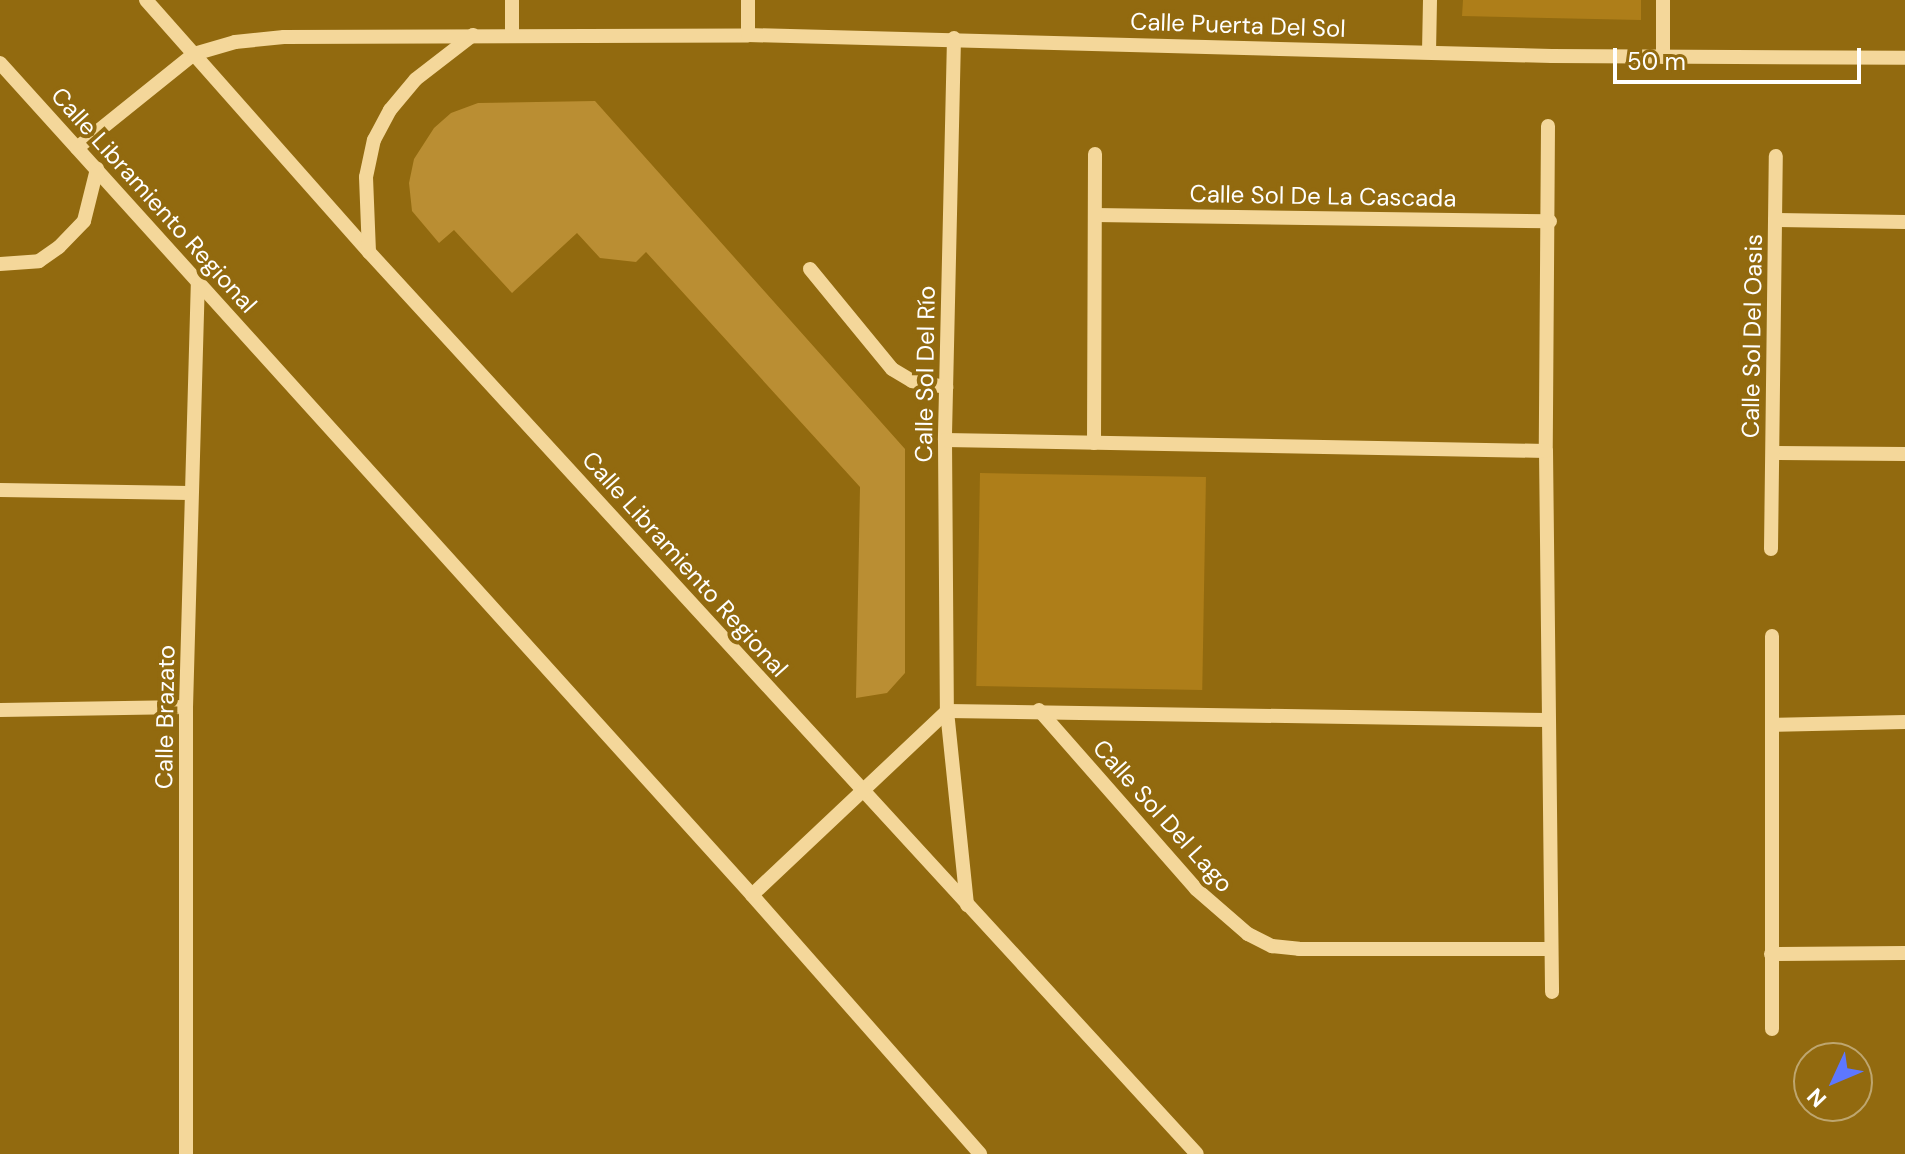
<!DOCTYPE html>
<html>
<head>
<meta charset="utf-8">
<style>
	body { margin:0 }
	#map { position:relative; width:1905px; height:1154px; overflow:hidden; background:#926a0f; font-family:"DM Sans",sans-serif }
	div>[style] { position:absolute }
	[style*='--x'] { left:calc(var(--x)*1px); top:calc(var(--y)*1px); width:calc(var(--w)*1px); rotate:calc(var(--a)*1deg) }
	.green>* { inset:0; background:#ae7e19; transform-origin:0 0 }
	.building>* { inset:0; background:#ba8e33 }
	.minor>* { height:14px; margin:-7px; padding:0 7px; transform-origin:7px; border-radius:7px; background:#f4d79a }
	span { translate:-50% -50%; white-space:nowrap; text-align:center; line-height:1.15; -webkit-text-stroke:8px #926a0f; paint-order:stroke }
	.street-label { font-size:24px; color:#fff }
	.north { position:absolute; left:1793px; top:1042px; width:80px; height:80px; box-sizing:border-box; background:#926a0f; border:2px solid #bea66f; border-radius:50%; rotate:226deg; font-size:22px; font-weight:700; line-height:32px; text-align:center; color:#fff }
	.north::after { content:''; display:block; margin:auto; width:28px; height:36px; background:#5d77ff; clip-path:polygon(50% 0,100% 100%,50% 72%,0 100%) }
	.scale { position:absolute; left:1613px; top:48px; width:248px; height:36px; box-sizing:border-box; border:4px solid #fff; border-top:0; padding-left:10px; font-size:24px; line-height:28px; white-space:nowrap; color:#fff; -webkit-text-stroke:6px #926a0f; paint-order:stroke }
</style>
</head>
<body>
<div id="map">
	<div class="green">
		<div style="clip-path:polygon(1463px 0,1641px 0,1641px 20px,1462px 16px)"></div>
		<div style="left:980px;top:473px;width:226px;height:213px;rotate:1deg"></div>
	</div>
	<div class="building">
		<div style="clip-path:polygon(595px 101px,905px 449px,905px 673px,887px 693px,856px 698px,860px 487px,646px 252px,636px 262px,600px 258px,577px 233px,512px 293px,454px 230px,439px 243px,412px 211px,409px 183px,414px 159px,434px 128px,451px 113px,478px 103px)"></div>
	</div>
	<div class="minor">
		<div style="--x:146;--y:0;--w:337;--a:48.5"></div>
		<div style="--x:369;--y:252;--w:1224;--a:47.45"></div>
		<div style="--x:748;--y:0;--w:35;--a:90"></div>
		<div style="--x:1663;--y:0;--w:57;--a:90"></div>
		<div style="--x:512;--y:35;--w:35;--a:-90"></div>
		<div style="--x:954;--y:38;--w:402;--a:91.3"></div>
		<div style="--x:945;--y:440;--w:271;--a:89.6"></div>
		<div style="--x:947;--y:711;--w:195;--a:84.1"></div>
		<div style="--x:1429;--y:52;--w:52;--a:-88.9"></div>
		<div style="--x:0;--y:63;--w:1121;--a:47.89"></div>
		<div style="--x:752;--y:895;--w:345;--a:48.6"></div>
		<div style="--x:1548;--y:126;--w:325;--a:90.4"></div>
		<div style="--x:1546;--y:451;--w:541;--a:89.36"></div>
		<div style="--x:77;--y:148;--w:150;--a:-38.8"></div>
		<div style="--x:194;--y:54;--w:43;--a:-16.3"></div>
		<div style="--x:235;--y:42;--w:49;--a:-5.8"></div>
		<div style="--x:284;--y:37;--w:464;--a:-0.2"></div>
		<div style="--x:748;--y:35;--w:804;--a:1.5"></div>
		<div style="--x:1552;--y:56;--w:353;--a:0.3"></div>
		<div style="--x:1095;--y:215;--w:455;--a:0.8"></div>
		<div style="--x:1775;--y:220;--w:130;--a:0.9"></div>
		<div style="--x:369;--y:252;--w:75;--a:-92.3"></div>
		<div style="--x:366;--y:177;--w:38;--a:-78"></div>
		<div style="--x:374;--y:140;--w:34;--a:-62"></div>
		<div style="--x:390;--y:110;--w:40;--a:-50"></div>
		<div style="--x:416;--y:79;--w:72;--a:-37.7"></div>
		<div style="--x:0;--y:264;--w:39;--a:-4"></div>
		<div style="--x:39;--y:261;--w:24;--a:-35"></div>
		<div style="--x:59;--y:247;--w:36;--a:-46"></div>
		<div style="--x:84;--y:221;--w:54;--a:-76"></div>
		<div style="--x:810;--y:269;--w:129;--a:50.6"></div>
		<div style="--x:892;--y:369;--w:23;--a:31"></div>
		<div style="--x:912;--y:381;--w:35;--a:10"></div>
		<div style="--x:945;--y:440;--w:601;--a:1.05"></div>
		<div style="--x:1094;--y:443;--w:289;--a:-89.8"></div>
		<div style="--x:1773;--y:453;--w:132;--a:0.4"></div>
		<div style="--x:0;--y:490;--w:190;--a:0.9"></div>
		<div style="--x:1771;--y:549;--w:393;--a:-89.3"></div>
		<div style="--x:0;--y:710;--w:186;--a:-0.9"></div>
		<div style="--x:1039;--y:710;--w:238;--a:48.7"></div>
		<div style="--x:1196;--y:889;--w:69;--a:40.9"></div>
		<div style="--x:1248;--y:934;--w:27;--a:27"></div>
		<div style="--x:1272;--y:946;--w:27;--a:6"></div>
		<div style="--x:1299;--y:949;--w:251;--a:0"></div>
		<div style="--x:947;--y:711;--w:601;--a:0.86"></div>
		<div style="--x:1772;--y:725;--w:133;--a:-1.3"></div>
		<div style="--x:752;--y:895;--w:268;--a:-43.3"></div>
		<div style="--x:1771;--y:954;--w:134;--a:-0.4"></div>
		<div style="--x:1772;--y:1029;--w:393;--a:-90"></div>
		<div style="--x:186;--y:1154;--w:447;--a:-90"></div>
		<div style="--x:186;--y:707;--w:426;--a:-88.4"></div>
	</div>
	<div class="street-label">
		<span style="left:1238px;top:25px;rotate:2deg">Calle Puerta Del Sol</span>
		<span style="left:1323px;top:196px;rotate:1deg">Calle Sol De La Cascada</span>
		<span style="left:154px;top:200px;rotate:48deg">Calle Libramiento Regional</span>
		<span style="left:1752px;top:336px;rotate:-89deg">Calle Sol Del Oasis</span>
		<span style="left:925px;top:374px;rotate:-89deg">Calle Sol Del Río</span>
		<span style="left:685px;top:564px;rotate:48deg">Calle Libramiento Regional</span>
		<span style="left:165px;top:717px;rotate:-89deg">Calle Brazato</span>
		<span style="left:1163px;top:816px;rotate:48deg">Calle Sol Del Lago</span>
	</div>
	<div class="north">N</div>
	<div class="scale">50 m</div>
</div>
</body>
</html>
